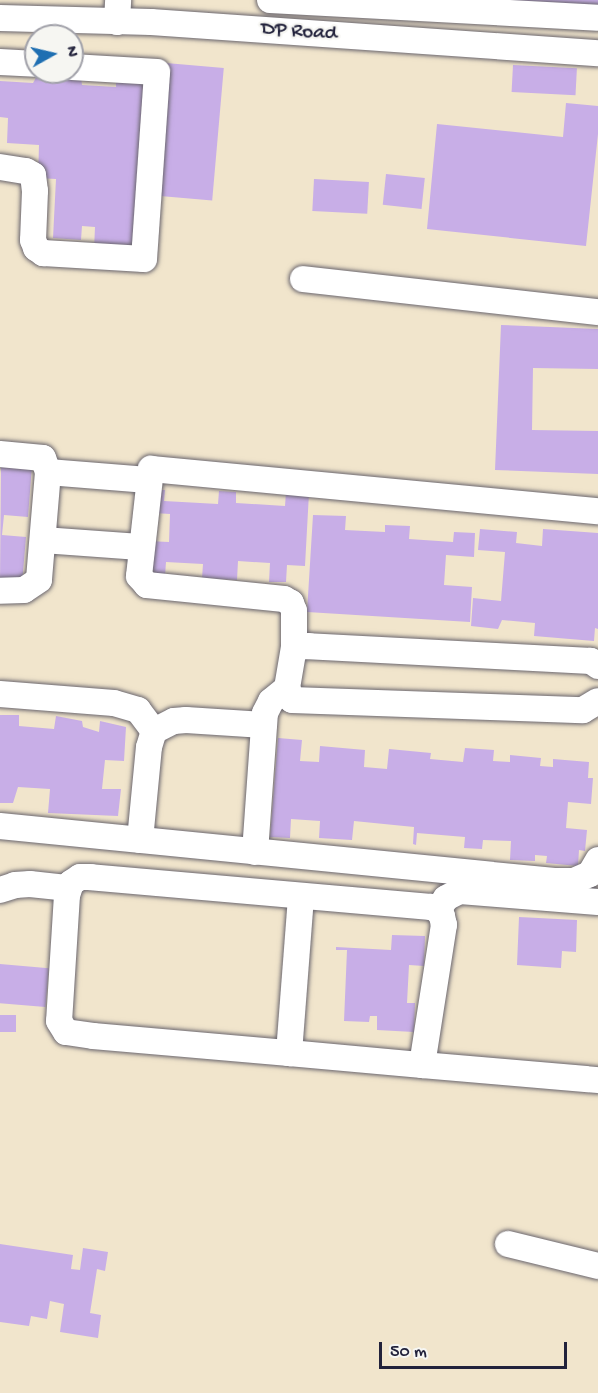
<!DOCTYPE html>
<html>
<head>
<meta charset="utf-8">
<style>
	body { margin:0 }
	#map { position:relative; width:598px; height:1393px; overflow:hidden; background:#f1e5cc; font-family:"Gochi Hand",sans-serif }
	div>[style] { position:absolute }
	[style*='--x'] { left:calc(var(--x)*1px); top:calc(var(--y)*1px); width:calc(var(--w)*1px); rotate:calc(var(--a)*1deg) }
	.building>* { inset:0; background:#c8aee7; transform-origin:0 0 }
	.roads { filter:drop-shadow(0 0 2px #6a666e) drop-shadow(0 0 2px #6a666e) }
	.minor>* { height:26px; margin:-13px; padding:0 13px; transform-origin:13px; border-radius:13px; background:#fff }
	span { translate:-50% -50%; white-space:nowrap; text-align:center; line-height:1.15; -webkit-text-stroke:4.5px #f6f6f2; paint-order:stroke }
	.street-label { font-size:21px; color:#22223b }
	.north { position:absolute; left:24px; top:24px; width:60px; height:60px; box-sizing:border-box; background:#f6f6f2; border:2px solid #a1a1a9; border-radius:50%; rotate:82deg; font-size:16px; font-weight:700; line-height:24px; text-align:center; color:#22223b }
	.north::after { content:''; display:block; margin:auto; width:21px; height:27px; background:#1f6fb2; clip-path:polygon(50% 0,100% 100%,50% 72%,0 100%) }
	.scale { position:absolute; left:379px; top:1342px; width:188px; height:27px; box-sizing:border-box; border:3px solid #22223b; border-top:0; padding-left:8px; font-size:18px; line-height:21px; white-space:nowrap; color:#22223b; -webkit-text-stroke:4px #f6f6f2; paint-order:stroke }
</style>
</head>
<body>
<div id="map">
	<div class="building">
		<div style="clip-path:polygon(499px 0,598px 0,598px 9px)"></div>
		<div style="left:166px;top:63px;width:58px;height:133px;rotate:5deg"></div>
		<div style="left:513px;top:65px;width:64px;height:27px;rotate:3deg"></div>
		<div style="clip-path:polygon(38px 74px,81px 78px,82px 85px,116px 87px,116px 78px,149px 80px,138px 252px,94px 250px,95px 227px,82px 226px,81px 240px,53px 238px,56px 179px,38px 178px,39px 145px,7px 143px,8px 118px,0 117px,0 81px,33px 83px)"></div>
		<div style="clip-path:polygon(566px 103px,598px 106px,598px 134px,586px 246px,427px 229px,437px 124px,563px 137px)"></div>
		<div style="left:386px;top:174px;width:39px;height:31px;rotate:6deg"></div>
		<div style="left:314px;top:179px;width:55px;height:32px;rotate:3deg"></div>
		<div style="clip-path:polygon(501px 325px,598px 329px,598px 369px,533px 368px,532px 430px,598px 431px,598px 474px,495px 470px)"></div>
		<div style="clip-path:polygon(1px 463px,32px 466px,28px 517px,4px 515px,2px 535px,26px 537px,22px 584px,0 582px)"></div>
		<div style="clip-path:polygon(155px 490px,165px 490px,164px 501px,218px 504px,219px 491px,236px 492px,236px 503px,285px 506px,286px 492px,309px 493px,305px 566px,287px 565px,286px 582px,269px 582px,270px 563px,238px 561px,237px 580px,202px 578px,203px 564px,166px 562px,165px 576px,145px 575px,147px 541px,169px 542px,170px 514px,154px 513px)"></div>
		<div style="clip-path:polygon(313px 515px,346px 516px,345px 530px,385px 532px,385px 525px,410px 526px,409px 539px,453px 542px,454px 532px,475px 533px,474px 557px,446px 555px,444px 585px,472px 587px,470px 622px,307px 612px)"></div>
		<div style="clip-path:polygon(480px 529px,517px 532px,516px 543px,542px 546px,543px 529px,598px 533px,598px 629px,595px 628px,594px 641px,534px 636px,535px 623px,502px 620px,498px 629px,471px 626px,473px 598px,501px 601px,505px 552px,478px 550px)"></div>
		<div style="clip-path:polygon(0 715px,19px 715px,19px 726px,54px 729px,56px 716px,82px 721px,83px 727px,99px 732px,100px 721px,126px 727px,124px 761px,105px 760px,102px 789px,121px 789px,118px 816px,48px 813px,50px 789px,18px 787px,13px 803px,0 803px)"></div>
		<div style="clip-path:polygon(278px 738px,302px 740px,300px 761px,319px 762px,320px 746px,365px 750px,364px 767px,387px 769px,389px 749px,431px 753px,430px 759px,463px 762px,465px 748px,494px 750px,493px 761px,510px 762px,510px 755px,541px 758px,540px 766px,553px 767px,553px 759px,589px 762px,588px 778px,593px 778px,591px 804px,568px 802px,566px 828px,587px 830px,585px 851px,579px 850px,578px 866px,546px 863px,547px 856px,535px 855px,535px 861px,510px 860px,511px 841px,483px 840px,482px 849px,464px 848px,465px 837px,417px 833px,416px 845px,413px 844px,414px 827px,354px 821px,352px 840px,319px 838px,320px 821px,291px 819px,290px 838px,270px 837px)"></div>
		<div style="clip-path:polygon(519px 917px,577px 920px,576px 952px,562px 951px,561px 968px,517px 965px)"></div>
		<div style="clip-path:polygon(392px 935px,425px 936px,424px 966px,409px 965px,407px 1003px,415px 1003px,414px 1032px,377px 1030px,377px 1016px,370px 1016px,369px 1022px,344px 1021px,347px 950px,336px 950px,336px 947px,391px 950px)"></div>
		<div style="left:0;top:964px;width:49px;height:39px;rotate:5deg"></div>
		<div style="left:0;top:1015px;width:16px;height:17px"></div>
		<div style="clip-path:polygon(0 1244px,73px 1255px,71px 1269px,80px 1270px,83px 1248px,108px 1252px,105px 1271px,97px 1269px,90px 1313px,101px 1315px,98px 1338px,60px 1332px,64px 1304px,50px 1301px,47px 1319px,31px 1316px,29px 1326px,0 1322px)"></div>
	</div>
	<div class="roads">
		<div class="minor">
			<div style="--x:270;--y:0;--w:328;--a:3.1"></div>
			<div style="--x:0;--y:18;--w:151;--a:1.5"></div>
			<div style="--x:151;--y:22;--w:448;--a:4"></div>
			<div style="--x:117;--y:22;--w:22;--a:-87"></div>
			<div style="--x:0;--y:62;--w:36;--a:3"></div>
			<div style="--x:0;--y:167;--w:26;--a:9"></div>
			<div style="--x:26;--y:171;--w:8;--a:30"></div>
			<div style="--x:33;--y:175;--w:16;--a:83"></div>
			<div style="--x:35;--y:191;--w:49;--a:92.3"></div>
			<div style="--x:33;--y:240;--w:9;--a:69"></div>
			<div style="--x:36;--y:248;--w:9;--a:36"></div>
			<div style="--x:43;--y:253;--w:101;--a:3.4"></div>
			<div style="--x:144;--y:259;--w:187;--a:-86"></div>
			<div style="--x:157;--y:72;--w:85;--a:-176.6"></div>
			<div style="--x:303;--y:279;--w:297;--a:6.4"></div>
			<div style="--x:0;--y:454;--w:43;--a:5.3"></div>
			<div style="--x:43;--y:458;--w:15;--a:70"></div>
			<div style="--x:48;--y:472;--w:108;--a:94.8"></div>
			<div style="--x:39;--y:580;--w:18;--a:146"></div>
			<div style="--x:24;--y:590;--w:24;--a:178"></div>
			<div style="--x:48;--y:472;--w:100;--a:4.6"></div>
			<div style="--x:43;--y:540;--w:97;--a:4.1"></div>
			<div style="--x:294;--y:647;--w:36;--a:-90"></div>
			<div style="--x:294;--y:611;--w:9;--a:-111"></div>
			<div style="--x:291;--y:603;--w:8;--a:-150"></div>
			<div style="--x:284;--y:599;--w:138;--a:-174.2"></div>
			<div style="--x:147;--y:585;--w:12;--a:-132"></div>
			<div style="--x:139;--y:576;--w:108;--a:-83.6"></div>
			<div style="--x:151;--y:469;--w:449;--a:5.4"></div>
			<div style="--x:598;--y:666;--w:9;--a:-144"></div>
			<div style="--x:591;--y:661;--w:282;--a:-177"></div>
			<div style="--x:309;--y:646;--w:15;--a:176"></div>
			<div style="--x:294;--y:647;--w:42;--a:99.7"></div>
			<div style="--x:287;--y:688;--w:13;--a:67"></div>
			<div style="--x:292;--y:700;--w:291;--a:2"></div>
			<div style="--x:583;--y:710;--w:17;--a:-31"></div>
			<div style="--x:0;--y:694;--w:114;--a:4.5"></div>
			<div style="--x:114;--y:703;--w:25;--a:16"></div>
			<div style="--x:138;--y:710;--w:26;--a:53"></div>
			<div style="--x:0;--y:826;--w:557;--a:5.67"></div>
			<div style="--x:554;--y:881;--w:20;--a:0"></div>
			<div style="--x:574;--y:881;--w:17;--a:-24"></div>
			<div style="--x:590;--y:874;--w:16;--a:-60"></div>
			<div style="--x:140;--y:840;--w:93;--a:-84.5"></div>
			<div style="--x:149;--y:747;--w:17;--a:-73"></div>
			<div style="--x:154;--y:731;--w:22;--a:-27"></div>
			<div style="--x:174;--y:721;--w:12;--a:-5"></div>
			<div style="--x:186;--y:720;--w:78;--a:3.7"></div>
			<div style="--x:255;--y:852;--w:139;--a:-85.9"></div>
			<div style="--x:265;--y:713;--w:13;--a:-63"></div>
			<div style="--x:271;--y:701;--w:21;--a:-39"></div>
			<div style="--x:0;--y:890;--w:16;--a:-18"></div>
			<div style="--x:15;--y:885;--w:15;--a:-4"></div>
			<div style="--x:30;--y:884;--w:39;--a:6"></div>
			<div style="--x:438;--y:910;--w:14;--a:-56"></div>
			<div style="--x:446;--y:898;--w:16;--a:-27"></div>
			<div style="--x:460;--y:891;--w:138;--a:4.6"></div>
			<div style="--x:289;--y:1053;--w:157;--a:-85.6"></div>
			<div style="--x:422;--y:1065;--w:142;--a:-81.1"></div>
			<div style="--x:444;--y:925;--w:9;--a:-103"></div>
			<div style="--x:442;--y:916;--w:7;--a:-124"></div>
			<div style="--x:438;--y:910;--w:8;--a:-157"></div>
			<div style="--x:431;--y:907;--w:341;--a:-175"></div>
			<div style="--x:91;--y:877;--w:11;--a:180"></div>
			<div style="--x:80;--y:877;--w:11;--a:146"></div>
			<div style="--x:71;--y:883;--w:13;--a:108"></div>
			<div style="--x:67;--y:895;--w:126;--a:93.6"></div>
			<div style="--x:59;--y:1021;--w:13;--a:58"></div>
			<div style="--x:66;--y:1032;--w:27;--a:8"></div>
			<div style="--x:93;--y:1036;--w:197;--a:5"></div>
			<div style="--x:289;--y:1053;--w:134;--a:5.2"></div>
			<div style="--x:422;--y:1065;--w:177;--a:4.9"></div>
			<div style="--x:508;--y:1244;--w:93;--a:13.7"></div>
		</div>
	</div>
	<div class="street-label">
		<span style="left:299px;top:33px;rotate:4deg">DP Road</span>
	</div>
	<div class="north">N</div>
	<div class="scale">50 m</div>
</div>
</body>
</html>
